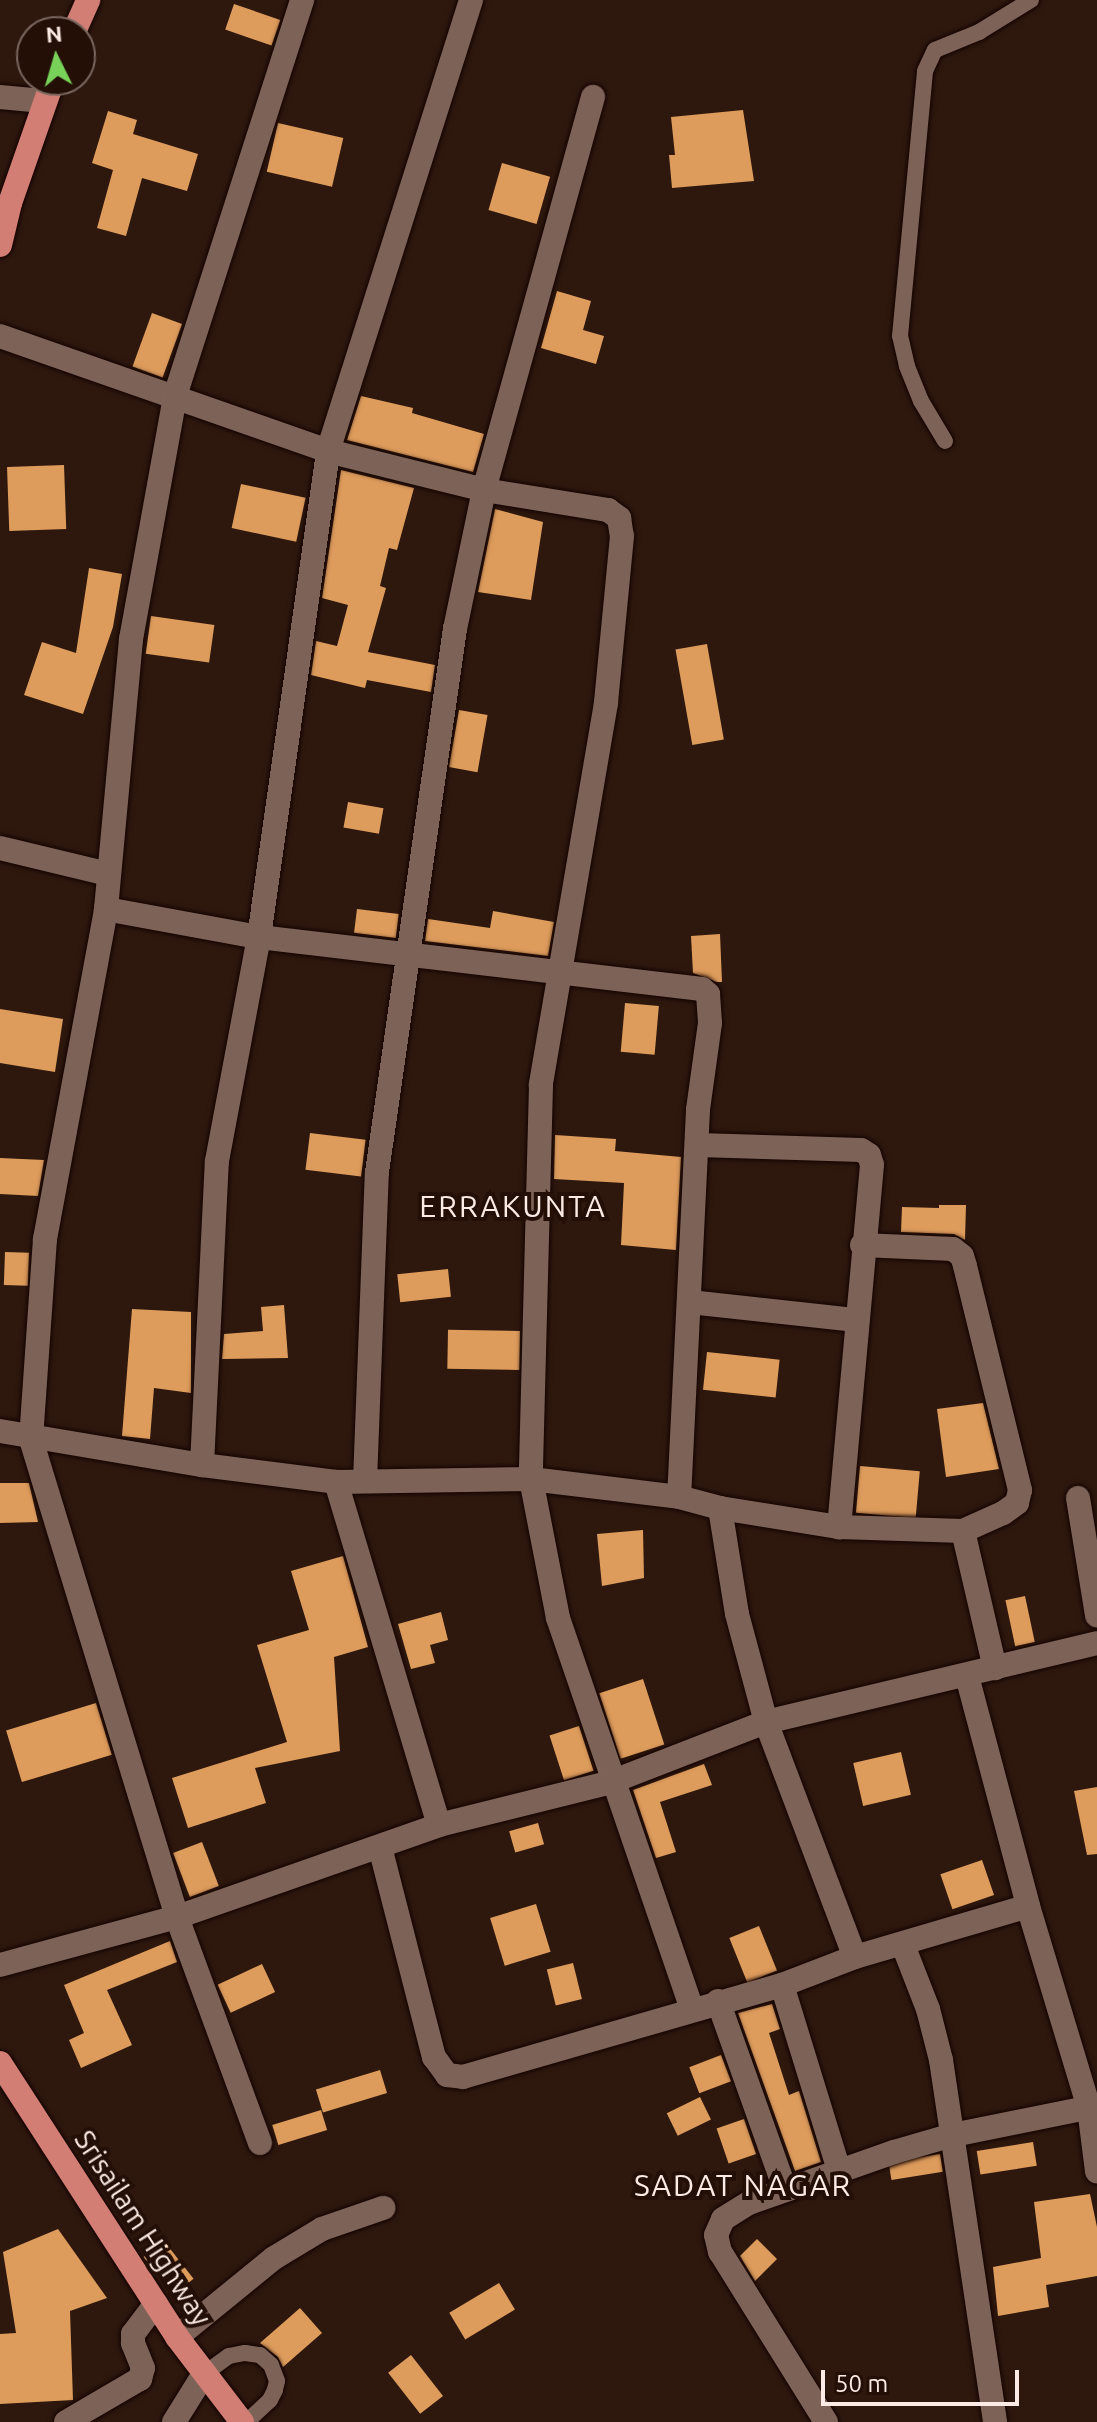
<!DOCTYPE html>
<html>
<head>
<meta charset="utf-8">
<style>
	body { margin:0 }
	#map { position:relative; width:1097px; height:2422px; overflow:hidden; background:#2e180e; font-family:Ubuntu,sans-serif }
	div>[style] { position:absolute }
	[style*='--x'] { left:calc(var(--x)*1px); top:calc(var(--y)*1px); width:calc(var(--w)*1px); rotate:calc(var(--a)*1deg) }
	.building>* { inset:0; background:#de9c5c; transform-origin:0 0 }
	.roads { filter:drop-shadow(0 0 2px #150300) drop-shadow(0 0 2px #150300) }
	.service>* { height:16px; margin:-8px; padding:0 8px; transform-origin:8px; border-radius:8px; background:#7d6357 }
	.minor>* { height:24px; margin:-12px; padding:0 12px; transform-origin:12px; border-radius:12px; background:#7d6357 }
	.tertiary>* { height:24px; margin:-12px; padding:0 12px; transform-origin:12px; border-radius:12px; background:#7d6357 }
	.trunk>* { height:24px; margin:-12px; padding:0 12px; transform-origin:12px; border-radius:12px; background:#d27e74 }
	span { translate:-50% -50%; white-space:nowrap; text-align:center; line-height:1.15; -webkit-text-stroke:8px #230f06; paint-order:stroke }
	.street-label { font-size:28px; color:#fbebe4 }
	.neighbourhood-label { font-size:30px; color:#fbebe4; letter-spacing:2px }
	.north { position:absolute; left:16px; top:16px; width:80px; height:80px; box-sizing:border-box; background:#230f06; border:2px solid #79675f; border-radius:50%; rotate:355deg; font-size:22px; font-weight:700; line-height:32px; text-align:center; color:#fbebe4 }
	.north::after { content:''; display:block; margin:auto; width:28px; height:36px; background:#78d158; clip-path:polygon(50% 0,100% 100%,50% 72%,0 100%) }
	.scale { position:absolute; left:821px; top:2370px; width:198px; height:36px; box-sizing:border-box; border:4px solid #fbebe4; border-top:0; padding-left:10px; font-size:24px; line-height:28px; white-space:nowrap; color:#fbebe4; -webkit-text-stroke:6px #230f06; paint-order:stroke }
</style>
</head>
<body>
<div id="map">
	<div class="building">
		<div style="left:234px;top:4px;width:49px;height:27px;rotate:19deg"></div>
		<div style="clip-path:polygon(743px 110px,754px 181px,672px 188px,669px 155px,675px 155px,671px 117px)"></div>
		<div style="clip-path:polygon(108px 111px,137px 120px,133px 134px,198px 154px,187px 191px,142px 178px,126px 236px,97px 228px,113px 170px,92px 163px)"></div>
		<div style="left:278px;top:123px;width:67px;height:50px;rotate:13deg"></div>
		<div style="left:502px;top:163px;width:50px;height:49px;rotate:16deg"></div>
		<div style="clip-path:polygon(557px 291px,591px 301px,583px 330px,604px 336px,596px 364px,541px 348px)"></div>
		<div style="left:152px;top:313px;width:32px;height:57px;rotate:20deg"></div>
		<div style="clip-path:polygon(361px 396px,413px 408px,412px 413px,484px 434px,473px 472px,347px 440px)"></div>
		<div style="left:64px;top:465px;width:64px;height:57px;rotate:88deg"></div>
		<div style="clip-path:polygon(341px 470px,414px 488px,397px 550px,389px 548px,380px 586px,386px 588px,368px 652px,435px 665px,431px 692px,367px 680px,365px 688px,311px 675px,316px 641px,337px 646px,348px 605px,322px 598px)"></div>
		<div style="left:241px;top:484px;width:66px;height:45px;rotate:12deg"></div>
		<div style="clip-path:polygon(495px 509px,543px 522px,531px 600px,478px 592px)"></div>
		<div style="clip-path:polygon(89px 568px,122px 574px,113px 627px,83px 714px,24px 695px,42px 642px,76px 653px)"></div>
		<div style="left:151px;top:616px;width:64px;height:38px;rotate:8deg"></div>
		<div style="left:707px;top:644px;width:97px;height:32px;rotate:80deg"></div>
		<div style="left:459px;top:710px;width:29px;height:58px;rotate:10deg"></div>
		<div style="left:348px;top:802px;width:36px;height:26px;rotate:10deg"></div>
		<div style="left:357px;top:909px;width:42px;height:24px;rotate:7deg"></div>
		<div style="clip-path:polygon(493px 911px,554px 922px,548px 956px,425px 941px,428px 919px,490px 928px)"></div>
		<div style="clip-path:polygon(720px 934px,722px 982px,717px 982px,693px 973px,691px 936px)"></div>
		<div style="left:625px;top:1003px;width:34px;height:49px;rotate:5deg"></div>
		<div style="clip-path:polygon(0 1009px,63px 1019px,55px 1072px,0 1063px)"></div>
		<div style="left:310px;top:1133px;width:56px;height:37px;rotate:7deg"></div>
		<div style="clip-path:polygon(555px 1135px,616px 1139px,615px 1151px,681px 1157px,676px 1250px,621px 1245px,624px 1183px,554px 1179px)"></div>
		<div style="clip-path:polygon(0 1158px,44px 1160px,38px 1196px,0 1194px)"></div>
		<div style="clip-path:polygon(939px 1205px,966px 1205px,965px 1240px,954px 1234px,901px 1232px,902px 1207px,939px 1208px)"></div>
		<div style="left:5px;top:1252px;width:24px;height:33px;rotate:2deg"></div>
		<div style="left:448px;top:1269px;width:28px;height:51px;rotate:84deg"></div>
		<div style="clip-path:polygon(284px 1305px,288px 1358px,222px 1359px,224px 1334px,263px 1331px,261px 1307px)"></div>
		<div style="clip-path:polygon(132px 1309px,191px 1312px,191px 1393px,154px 1388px,150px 1439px,122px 1436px)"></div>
		<div style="left:520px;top:1331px;width:39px;height:72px;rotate:91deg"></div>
		<div style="left:707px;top:1352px;width:73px;height:38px;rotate:6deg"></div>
		<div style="clip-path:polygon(983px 1403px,999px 1469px,946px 1477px,937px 1409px)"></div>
		<div style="left:860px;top:1466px;width:60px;height:47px;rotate:5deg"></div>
		<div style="clip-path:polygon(0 1483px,29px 1483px,38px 1522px,0 1523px)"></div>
		<div style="clip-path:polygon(643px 1530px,644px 1578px,602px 1586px,597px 1534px)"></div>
		<div style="clip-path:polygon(343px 1556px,368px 1647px,334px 1657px,340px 1751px,255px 1768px,266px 1803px,188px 1828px,172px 1778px,287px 1742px,257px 1645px,309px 1630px,291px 1571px)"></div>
		<div style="left:1025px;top:1596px;width:47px;height:20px;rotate:78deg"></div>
		<div style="clip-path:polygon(441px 1612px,448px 1640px,430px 1645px,435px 1663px,411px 1669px,398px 1624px)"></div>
		<div style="left:643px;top:1679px;width:69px;height:46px;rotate:72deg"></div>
		<div style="left:96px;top:1703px;width:54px;height:94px;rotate:73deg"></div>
		<div style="left:579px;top:1726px;width:47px;height:31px;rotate:72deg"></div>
		<div style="left:901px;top:1752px;width:44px;height:49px;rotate:77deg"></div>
		<div style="clip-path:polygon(704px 1764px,712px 1785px,660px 1802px,676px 1852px,656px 1858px,633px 1790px)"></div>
		<div style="clip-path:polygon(1097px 1787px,1097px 1854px,1087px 1855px,1074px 1791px)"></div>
		<div style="left:538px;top:1823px;width:22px;height:30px;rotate:74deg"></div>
		<div style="left:202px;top:1842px;width:47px;height:31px;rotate:69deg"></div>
		<div style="left:982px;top:1860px;width:37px;height:44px;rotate:71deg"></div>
		<div style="left:536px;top:1904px;width:50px;height:48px;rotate:73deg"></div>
		<div style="left:759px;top:1926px;width:48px;height:32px;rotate:68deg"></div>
		<div style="clip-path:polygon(170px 1941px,177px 1962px,107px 1990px,132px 2045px,81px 2068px,69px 2040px,84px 2033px,64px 1985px)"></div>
		<div style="left:573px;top:1963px;width:37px;height:27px;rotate:76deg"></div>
		<div style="left:262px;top:1964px;width:31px;height:49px;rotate:65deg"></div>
		<div style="clip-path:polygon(772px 2004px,780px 2029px,769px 2033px,789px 2095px,799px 2091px,821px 2162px,795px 2171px,738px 2013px)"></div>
		<div style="left:721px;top:2055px;width:28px;height:34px;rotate:69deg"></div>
		<div style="left:380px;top:2070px;width:24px;height:67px;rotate:73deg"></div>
		<div style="left:700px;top:2097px;width:25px;height:37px;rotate:64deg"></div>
		<div style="left:321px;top:2110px;width:21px;height:51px;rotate:73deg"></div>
		<div style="left:744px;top:2119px;width:37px;height:29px;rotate:71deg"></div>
		<div style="left:1033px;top:2142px;width:24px;height:57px;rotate:81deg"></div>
		<div style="left:940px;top:2154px;width:18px;height:52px;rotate:81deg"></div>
		<div style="clip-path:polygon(1090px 2194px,1097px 2227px,1097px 2276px,1046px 2285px,1049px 2307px,998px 2316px,993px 2267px,1041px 2258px,1034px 2202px)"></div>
		<div style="clip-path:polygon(58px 2229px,107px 2298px,70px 2311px,73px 2400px,0 2404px,0 2334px,16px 2333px,3px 2252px)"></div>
		<div style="clip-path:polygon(757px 2239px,777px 2259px,755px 2281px,740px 2256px)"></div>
		<div style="left:164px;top:2241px;width:48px;height:26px;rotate:52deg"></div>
		<div style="left:499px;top:2283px;width:31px;height:58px;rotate:59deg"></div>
		<div style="clip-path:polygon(300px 2308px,322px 2333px,283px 2367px,278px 2357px,260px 2343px)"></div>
		<div style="left:411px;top:2355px;width:52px;height:29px;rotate:52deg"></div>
	</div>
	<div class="roads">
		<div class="service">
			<div style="--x:945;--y:441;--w:47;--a:-121"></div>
			<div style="--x:921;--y:401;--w:38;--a:-112"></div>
			<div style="--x:907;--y:366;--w:31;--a:-103"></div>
			<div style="--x:900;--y:336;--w:266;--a:-84.6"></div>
			<div style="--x:925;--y:71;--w:23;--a:-65"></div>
			<div style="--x:935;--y:50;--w:48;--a:-22.2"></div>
			<div style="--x:979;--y:32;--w:61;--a:-31.6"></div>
			<div style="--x:204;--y:2374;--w:31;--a:-36"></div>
			<div style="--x:229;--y:2356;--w:16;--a:-11"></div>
			<div style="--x:245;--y:2353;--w:15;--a:8"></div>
			<div style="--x:260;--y:2355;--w:15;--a:42"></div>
			<div style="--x:271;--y:2365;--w:17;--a:69"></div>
			<div style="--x:277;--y:2381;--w:9;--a:103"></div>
			<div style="--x:275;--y:2390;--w:11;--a:117"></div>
			<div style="--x:270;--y:2400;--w:33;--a:137"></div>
		</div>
		<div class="minor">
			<div style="--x:0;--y:97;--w:43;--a:5.3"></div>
			<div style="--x:0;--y:336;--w:348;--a:19.3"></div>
			<div style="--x:328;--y:451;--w:161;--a:14"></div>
			<div style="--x:484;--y:490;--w:126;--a:9.2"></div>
			<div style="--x:608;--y:510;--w:14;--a:36"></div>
			<div style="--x:619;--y:518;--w:18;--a:81"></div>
			<div style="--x:622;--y:536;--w:168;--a:95.5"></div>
			<div style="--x:606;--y:703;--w:387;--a:99.7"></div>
			<div style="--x:541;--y:1085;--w:394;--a:91.5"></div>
			<div style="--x:531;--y:1479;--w:142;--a:79"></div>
			<div style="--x:558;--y:1618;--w:413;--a:71.1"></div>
			<div style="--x:0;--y:848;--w:111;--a:13.5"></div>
			<div style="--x:106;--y:909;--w:156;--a:10.4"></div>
			<div style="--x:259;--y:937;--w:446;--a:6.7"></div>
			<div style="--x:702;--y:989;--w:8;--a:40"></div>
			<div style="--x:708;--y:994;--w:29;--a:86"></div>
			<div style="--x:710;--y:1023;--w:88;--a:97.9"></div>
			<div style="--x:698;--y:1110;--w:387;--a:92.8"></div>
			<div style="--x:699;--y:1145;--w:162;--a:1.8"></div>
			<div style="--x:861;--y:1150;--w:9;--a:32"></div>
			<div style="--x:869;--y:1155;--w:10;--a:73"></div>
			<div style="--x:872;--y:1165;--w:364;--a:95.2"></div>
			<div style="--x:862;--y:1245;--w:91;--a:2.5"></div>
			<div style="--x:953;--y:1249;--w:11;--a:38"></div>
			<div style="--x:962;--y:1256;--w:10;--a:73"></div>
			<div style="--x:965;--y:1266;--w:231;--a:76.2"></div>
			<div style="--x:1020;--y:1490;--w:13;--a:103"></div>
			<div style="--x:1017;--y:1503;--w:17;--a:144"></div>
			<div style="--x:1003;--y:1513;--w:44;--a:155.8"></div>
			<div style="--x:690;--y:1302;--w:167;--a:6.2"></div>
			<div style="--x:0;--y:1431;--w:205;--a:9.6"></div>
			<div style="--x:202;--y:1465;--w:135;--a:7.2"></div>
			<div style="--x:336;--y:1482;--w:195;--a:-0.9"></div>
			<div style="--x:531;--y:1479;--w:149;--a:6.9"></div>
			<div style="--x:679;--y:1497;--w:42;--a:15"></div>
			<div style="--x:720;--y:1508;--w:121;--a:9.1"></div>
			<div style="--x:839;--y:1527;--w:124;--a:1.8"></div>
			<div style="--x:963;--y:1531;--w:141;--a:76.9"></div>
			<div style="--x:202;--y:1465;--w:304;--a:-87.2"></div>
			<div style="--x:217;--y:1161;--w:228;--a:-79.4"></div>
			<div style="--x:259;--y:937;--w:491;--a:-81.9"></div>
			<div style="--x:328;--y:451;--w:473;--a:-72.4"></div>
			<div style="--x:365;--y:1481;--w:309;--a:-87.8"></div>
			<div style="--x:377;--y:1172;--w:549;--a:-81.83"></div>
			<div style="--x:455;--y:629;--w:142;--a:-78.2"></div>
			<div style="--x:484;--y:490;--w:408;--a:-74.5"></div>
			<div style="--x:336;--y:1482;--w:358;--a:73.3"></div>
			<div style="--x:1078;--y:1498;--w:119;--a:80.8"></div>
			<div style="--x:720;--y:1508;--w:107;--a:80.9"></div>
			<div style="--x:737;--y:1614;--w:112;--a:75"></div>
			<div style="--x:766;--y:1722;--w:251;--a:69.3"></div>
			<div style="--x:967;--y:1676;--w:238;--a:75.1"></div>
			<div style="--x:1028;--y:1906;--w:211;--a:73.2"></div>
			<div style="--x:1089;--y:2108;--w:64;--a:82.8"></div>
			<div style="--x:380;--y:1847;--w:217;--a:75.6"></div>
			<div style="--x:434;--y:2057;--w:22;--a:54"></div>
			<div style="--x:447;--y:2075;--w:16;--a:7"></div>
			<div style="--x:463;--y:2077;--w:332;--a:-16.1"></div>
			<div style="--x:782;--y:1985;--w:78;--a:-21"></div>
			<div style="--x:855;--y:1957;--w:180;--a:-16.4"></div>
			<div style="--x:903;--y:1945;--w:69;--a:68.7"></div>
			<div style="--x:928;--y:2009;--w:53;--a:75.7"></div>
			<div style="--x:941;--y:2060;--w:366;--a:81.5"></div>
			<div style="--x:782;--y:1985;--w:197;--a:72.9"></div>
			<div style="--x:718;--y:2001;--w:200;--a:70.4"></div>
			<div style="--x:260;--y:2143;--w:241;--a:-110.2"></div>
			<div style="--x:177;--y:1917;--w:500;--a:-107"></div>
			<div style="--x:31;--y:1439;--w:200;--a:-86"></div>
			<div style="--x:45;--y:1239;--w:336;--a:-79.5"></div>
			<div style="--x:106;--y:909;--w:271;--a:-84.7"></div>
			<div style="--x:131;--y:639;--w:247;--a:-79.7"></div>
			<div style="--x:175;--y:396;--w:416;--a:-72.2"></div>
			<div style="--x:177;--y:2337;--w:125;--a:-39.2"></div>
			<div style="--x:274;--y:2258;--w:56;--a:-31.1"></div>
			<div style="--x:322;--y:2229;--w:65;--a:-19"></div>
			<div style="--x:66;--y:2422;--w:86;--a:-30.2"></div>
			<div style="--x:140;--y:2379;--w:11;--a:-75"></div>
			<div style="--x:143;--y:2368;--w:27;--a:-112"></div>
			<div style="--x:133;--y:2343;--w:9;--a:-90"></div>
			<div style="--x:133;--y:2334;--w:38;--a:-53"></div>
			<div style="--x:174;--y:2422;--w:57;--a:-58"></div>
			<div style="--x:826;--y:2422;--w:200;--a:-121.9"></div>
			<div style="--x:720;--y:2252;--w:17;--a:-103"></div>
			<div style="--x:716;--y:2235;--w:17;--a:-66"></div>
			<div style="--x:723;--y:2219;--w:31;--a:-32"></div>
			<div style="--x:749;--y:2203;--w:154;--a:-19.4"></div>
			<div style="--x:894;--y:2152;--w:61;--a:-16.1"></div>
			<div style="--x:953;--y:2135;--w:147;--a:-11.4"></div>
		</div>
		<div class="tertiary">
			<div style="--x:0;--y:1965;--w:183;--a:-15.2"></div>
			<div style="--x:177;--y:1917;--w:278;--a:-19.3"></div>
			<div style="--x:439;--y:1825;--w:177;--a:-14"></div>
			<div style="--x:611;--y:1782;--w:166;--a:-21.2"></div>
			<div style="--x:766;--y:1722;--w:340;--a:-13.4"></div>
		</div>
		<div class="trunk">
			<div style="--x:74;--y:32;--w:35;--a:-66"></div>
			<div style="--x:0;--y:245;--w:43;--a:-76.6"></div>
			<div style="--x:10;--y:203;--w:130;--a:-70.7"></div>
			<div style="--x:0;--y:2063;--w:326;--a:57.1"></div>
			<div style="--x:177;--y:2337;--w:107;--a:52.6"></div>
		</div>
	</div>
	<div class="street-label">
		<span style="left:143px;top:2228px;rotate:57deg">Srisailam Highway</span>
	</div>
	<div class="neighbourhood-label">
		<span style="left:513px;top:1206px">ERRAKUNTA</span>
		<span style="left:743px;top:2185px">SADAT NAGAR</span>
	</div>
	<div class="north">N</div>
	<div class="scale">50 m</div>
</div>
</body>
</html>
